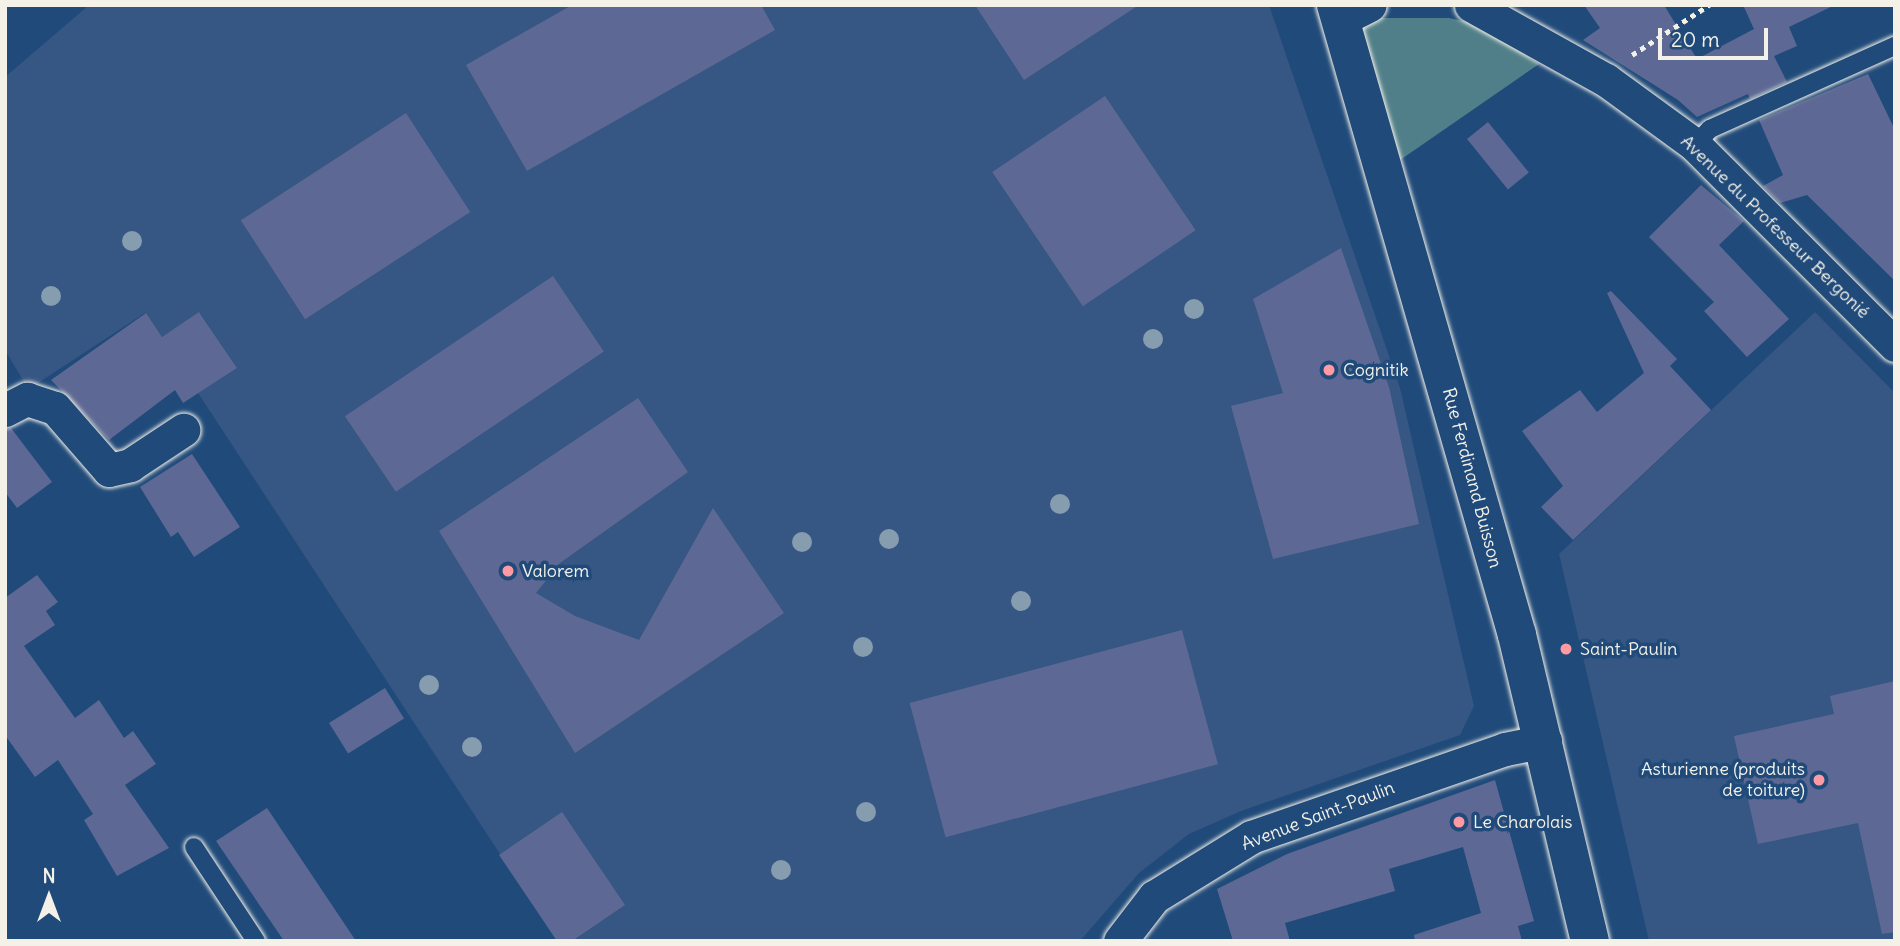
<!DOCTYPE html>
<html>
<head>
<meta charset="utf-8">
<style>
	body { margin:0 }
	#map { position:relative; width:1900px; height:946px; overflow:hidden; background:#1f4a7a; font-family:Delius,sans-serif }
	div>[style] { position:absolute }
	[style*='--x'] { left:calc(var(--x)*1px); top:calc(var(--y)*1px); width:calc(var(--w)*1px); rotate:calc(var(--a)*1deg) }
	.built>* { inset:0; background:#365684 }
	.green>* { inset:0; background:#507f89 }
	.building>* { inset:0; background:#5d6994; transform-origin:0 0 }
	.path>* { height:4.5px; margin-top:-2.25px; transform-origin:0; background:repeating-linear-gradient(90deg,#f4f1e8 0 5px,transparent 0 10px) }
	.roads { filter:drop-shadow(0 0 2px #f4f1e8) drop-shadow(0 0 2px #f4f1e8) }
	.service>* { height:18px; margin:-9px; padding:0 9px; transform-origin:9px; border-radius:9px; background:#1f4a7a }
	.minor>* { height:33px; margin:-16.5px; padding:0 16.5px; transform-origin:16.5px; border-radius:16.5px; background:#1f4a7a }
	.tertiary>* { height:38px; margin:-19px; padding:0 19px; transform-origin:19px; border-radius:19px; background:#1f4a7a }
	.trees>* { width:20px; height:20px; margin:-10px; border-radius:50%; background:#869caf }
	.dots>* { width:19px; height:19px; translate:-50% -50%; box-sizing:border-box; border:4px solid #1f4a7a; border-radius:50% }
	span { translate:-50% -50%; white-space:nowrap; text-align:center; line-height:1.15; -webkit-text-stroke:7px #1f4a7a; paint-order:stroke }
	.street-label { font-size:18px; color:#f4f1e8 }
	.poi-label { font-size:18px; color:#f4f1e8 }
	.left { translate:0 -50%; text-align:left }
	.right { translate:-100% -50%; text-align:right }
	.frame { position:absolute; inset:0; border:7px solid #f4f1e8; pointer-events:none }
	.north { position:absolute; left:14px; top:862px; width:70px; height:70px; -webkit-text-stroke:5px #1f4a7a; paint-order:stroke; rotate:0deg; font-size:19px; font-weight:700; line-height:28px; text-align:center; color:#f4f1e8 }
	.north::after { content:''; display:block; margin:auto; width:24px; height:32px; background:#f4f1e8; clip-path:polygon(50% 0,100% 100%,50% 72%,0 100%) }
	.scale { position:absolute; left:1658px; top:28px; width:110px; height:32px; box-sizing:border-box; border:4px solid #f4f1e8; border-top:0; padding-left:9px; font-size:21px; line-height:24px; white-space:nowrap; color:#f4f1e8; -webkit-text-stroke:5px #1f4a7a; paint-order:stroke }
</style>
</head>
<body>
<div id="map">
	<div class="built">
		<div style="clip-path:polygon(89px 5px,1269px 5px,1400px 388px,1474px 706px,1460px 735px,1241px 811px,1189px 834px,1139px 873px,1080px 941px,557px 941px,198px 393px,237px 368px,200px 313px,162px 337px,145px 313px,38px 383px,30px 392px,5px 350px,5px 77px)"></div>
		<div style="clip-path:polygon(1815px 312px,1895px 393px,1895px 941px,1649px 941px,1559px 554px)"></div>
	</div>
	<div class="green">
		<div style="clip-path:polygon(1375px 18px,1449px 18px,1481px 25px,1539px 64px,1390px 167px,1350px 24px)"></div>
	</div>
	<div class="building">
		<div style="clip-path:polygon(572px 5px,761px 5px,775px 30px,527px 171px,466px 65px)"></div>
		<div style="clip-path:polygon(975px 5px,1139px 5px,1024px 80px)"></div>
		<div style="clip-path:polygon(1584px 5px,1664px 5px,1697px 59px,1754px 29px,1743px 5px,1835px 5px,1789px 27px,1797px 46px,1774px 56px,1787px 82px,1750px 99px,1748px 94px,1697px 117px,1678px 100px,1583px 40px,1600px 28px)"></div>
		<div style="clip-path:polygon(1868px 74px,1895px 130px,1895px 281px,1807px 195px,1780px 203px,1763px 186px,1783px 175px,1759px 120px)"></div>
		<div style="left:1105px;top:96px;width:162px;height:136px;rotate:56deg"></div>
		<div style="left:406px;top:113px;width:118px;height:197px;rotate:57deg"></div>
		<div style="left:1488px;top:122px;width:65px;height:27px;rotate:51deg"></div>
		<div style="clip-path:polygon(1701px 185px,1744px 221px,1719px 245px,1789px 319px,1747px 357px,1704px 311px,1714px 302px,1649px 237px)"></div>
		<div style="clip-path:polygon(1341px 248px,1389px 387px,1419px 524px,1273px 559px,1231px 406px,1283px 393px,1253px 299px)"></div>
		<div style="left:553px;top:276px;width:91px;height:251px;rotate:56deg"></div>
		<div style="clip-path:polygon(1611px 291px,1677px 359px,1670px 366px,1711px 410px,1573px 540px,1541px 507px,1563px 486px,1522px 431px,1580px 390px,1597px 412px,1644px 373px,1607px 293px)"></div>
		<div style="clip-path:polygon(199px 312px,237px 368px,183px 403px,175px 390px,109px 440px,51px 380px,146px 313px,162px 337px)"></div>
		<div style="clip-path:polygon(638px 398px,688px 472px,560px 563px,536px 593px,575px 616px,639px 640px,713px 508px,784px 613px,575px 753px,439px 531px)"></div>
		<div style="clip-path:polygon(11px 428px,52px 482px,17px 508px,5px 492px,5px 429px)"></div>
		<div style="clip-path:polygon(192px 454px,240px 527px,194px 557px,178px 532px,171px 537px,140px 487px)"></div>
		<div style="clip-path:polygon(37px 575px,58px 602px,46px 611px,55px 625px,24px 646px,75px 718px,99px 700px,124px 738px,133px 731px,156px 764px,125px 785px,169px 848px,117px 876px,84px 820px,93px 814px,58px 760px,35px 777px,5px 735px,5px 598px)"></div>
		<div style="left:1182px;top:630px;width:139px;height:282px;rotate:75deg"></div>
		<div style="clip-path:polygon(1895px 681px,1895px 932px,1882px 934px,1858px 823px,1758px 844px,1734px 736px,1834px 714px,1830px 696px)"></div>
		<div style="left:385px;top:688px;width:36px;height:66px;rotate:58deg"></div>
		<div style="clip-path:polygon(1495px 780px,1534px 921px,1518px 926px,1522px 941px,1415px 941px,1414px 935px,1481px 913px,1463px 847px,1389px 869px,1395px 891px,1285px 923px,1290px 941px,1233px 941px,1217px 889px,1287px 854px)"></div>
		<div style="clip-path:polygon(267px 808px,356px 941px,284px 941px,216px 841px)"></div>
		<div style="clip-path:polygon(562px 812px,625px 905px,572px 941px,557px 941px,499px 855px)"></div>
	</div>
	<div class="path">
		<div style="--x:1632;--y:55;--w:92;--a:-33"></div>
	</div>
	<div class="roads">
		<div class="service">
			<div style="--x:1695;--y:145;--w:22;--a:-47"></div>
			<div style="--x:1710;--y:129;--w:203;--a:-24.2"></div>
			<div style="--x:194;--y:847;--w:113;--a:56.6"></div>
		</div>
		<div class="minor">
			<div style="--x:1471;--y:5;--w:154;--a:29.1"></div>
			<div style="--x:1606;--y:80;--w:110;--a:36.1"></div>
			<div style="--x:1695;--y:145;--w:283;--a:45"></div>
			<div style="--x:1342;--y:19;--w:31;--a:-27"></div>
			<div style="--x:5;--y:410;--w:25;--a:-27"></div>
			<div style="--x:27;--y:399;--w:29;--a:18"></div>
			<div style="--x:55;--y:408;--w:82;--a:48.9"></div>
			<div style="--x:109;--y:470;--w:22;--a:-13"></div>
			<div style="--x:130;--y:465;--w:64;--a:-33.4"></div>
			<div style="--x:1120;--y:941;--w:56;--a:-52.3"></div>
			<div style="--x:1154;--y:897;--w:114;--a:-31.7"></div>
			<div style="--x:1251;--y:837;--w:269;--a:-19.1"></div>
			<div style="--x:1505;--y:749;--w:41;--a:-11.3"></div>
		</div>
		<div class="tertiary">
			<div style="--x:1336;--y:5;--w:655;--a:73.97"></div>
			<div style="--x:1517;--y:635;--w:315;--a:76.6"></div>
		</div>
	</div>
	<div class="trees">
		<div style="left:132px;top:241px"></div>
		<div style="left:51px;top:296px"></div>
		<div style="left:1194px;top:309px"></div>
		<div style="left:1153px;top:339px"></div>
		<div style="left:1060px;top:504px"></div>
		<div style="left:889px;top:539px"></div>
		<div style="left:802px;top:542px"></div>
		<div style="left:1021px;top:601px"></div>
		<div style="left:863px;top:647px"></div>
		<div style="left:429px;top:685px"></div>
		<div style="left:472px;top:747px"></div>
		<div style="left:866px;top:812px"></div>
		<div style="left:781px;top:870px"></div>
	</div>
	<div class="dots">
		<div style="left:1329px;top:370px;background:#ff9aa2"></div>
		<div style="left:508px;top:571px;background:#ff9aa2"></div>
		<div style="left:1566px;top:649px;background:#ff9aa2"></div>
		<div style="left:1819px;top:780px;background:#ff9aa2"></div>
		<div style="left:1459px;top:822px;background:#ff9aa2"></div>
	</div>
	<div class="street-label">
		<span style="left:1775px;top:227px;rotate:44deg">Avenue du Professeur Bergonié</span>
		<span style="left:1472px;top:478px;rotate:75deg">Rue Ferdinand Buisson</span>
		<span style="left:1318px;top:816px;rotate:-21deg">Avenue Saint-Paulin</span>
	</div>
	<div class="poi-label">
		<span class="left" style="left:1343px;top:370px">Cognitik</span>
		<span class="left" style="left:522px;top:571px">Valorem</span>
		<span class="left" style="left:1580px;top:649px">Saint-Paulin</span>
		<span class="right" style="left:1805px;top:780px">Asturienne (produits<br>de toiture)</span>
		<span class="left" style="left:1473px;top:822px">Le Charolais</span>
	</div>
	<div class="frame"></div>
	<div class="north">N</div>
	<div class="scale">20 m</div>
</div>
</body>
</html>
